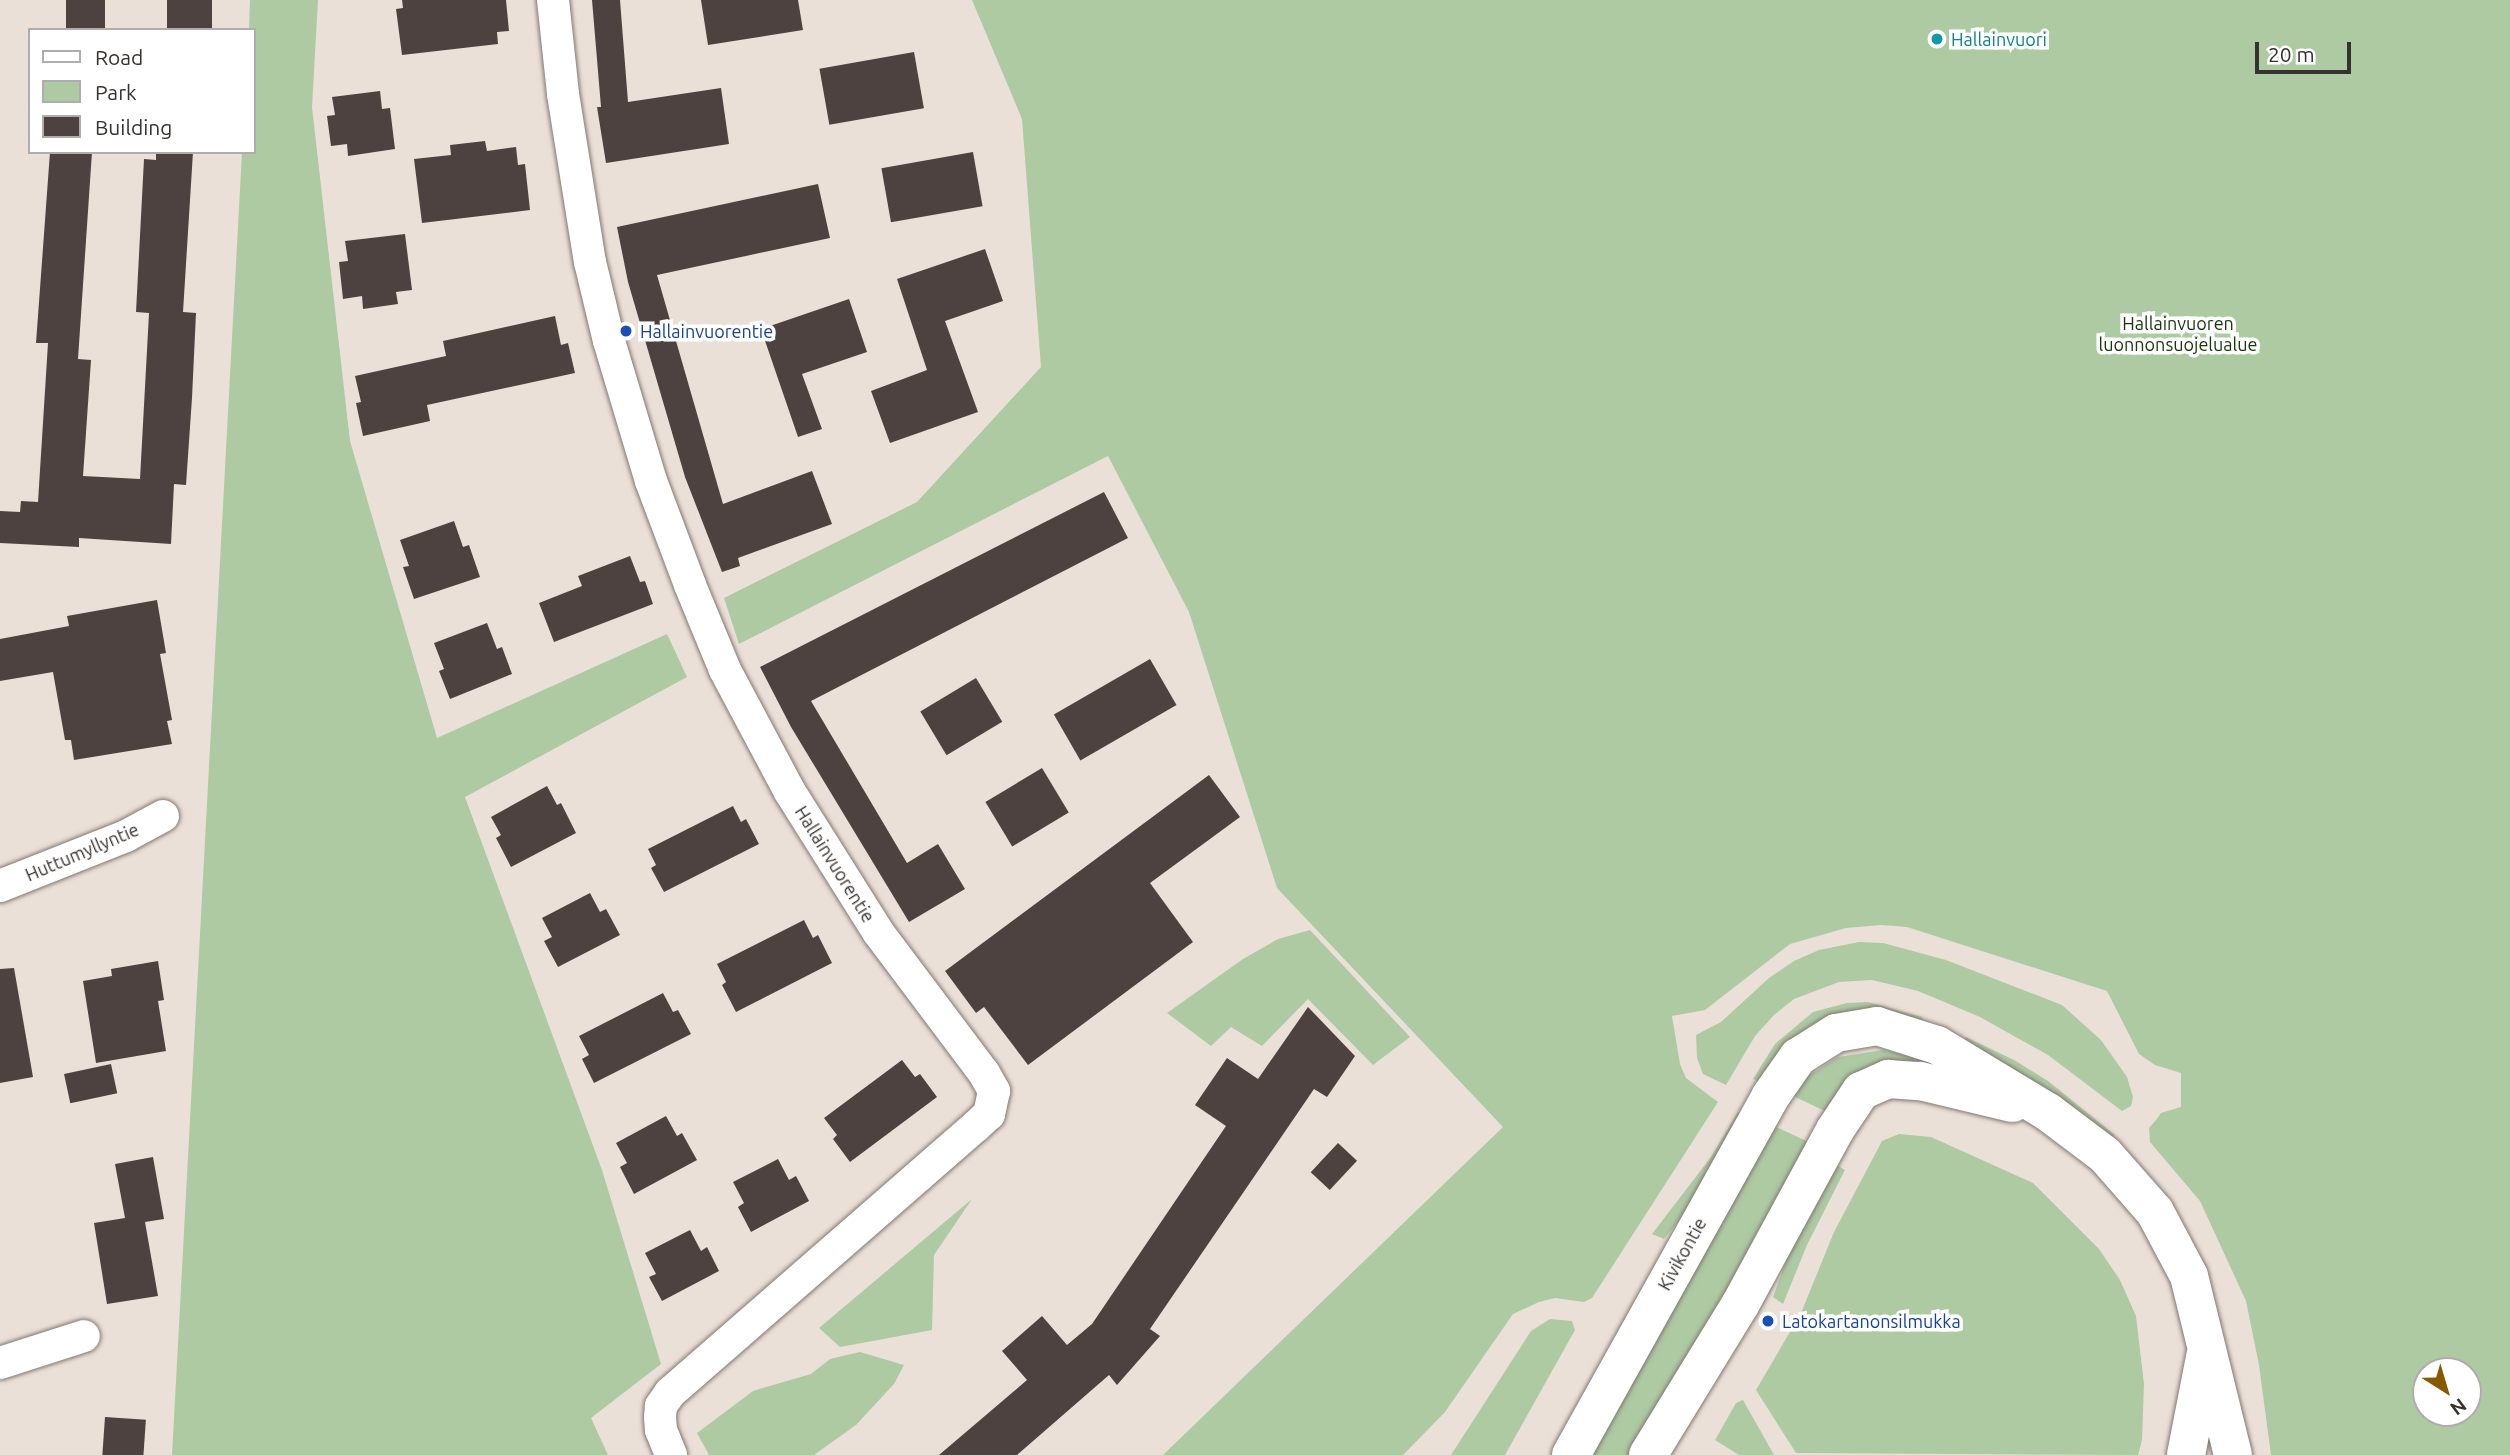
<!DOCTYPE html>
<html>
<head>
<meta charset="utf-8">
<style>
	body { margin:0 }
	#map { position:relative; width:2510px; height:1455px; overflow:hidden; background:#ebe0d8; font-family:Ubuntu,sans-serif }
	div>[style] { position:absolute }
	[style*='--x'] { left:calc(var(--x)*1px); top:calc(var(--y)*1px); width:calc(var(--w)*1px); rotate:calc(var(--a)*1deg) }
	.green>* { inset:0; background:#adcaa3 }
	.building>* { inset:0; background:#4d4240; transform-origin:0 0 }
	.roads { filter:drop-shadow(0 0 2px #817871) drop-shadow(0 0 2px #817871) }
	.minor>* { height:32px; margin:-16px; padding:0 16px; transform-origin:16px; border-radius:16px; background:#fff }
	.tertiary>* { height:38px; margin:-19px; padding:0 19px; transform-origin:19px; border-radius:19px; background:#fff }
	.dots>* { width:19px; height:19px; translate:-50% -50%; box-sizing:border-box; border:4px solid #fff; border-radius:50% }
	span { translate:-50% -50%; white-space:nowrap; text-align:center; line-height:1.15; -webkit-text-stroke:7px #fff; paint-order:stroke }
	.culture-label { font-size:18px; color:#0d838f }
	.left { translate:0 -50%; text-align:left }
	.park-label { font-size:18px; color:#18350c }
	.transit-label { font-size:18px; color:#164399 }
	.street-label { font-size:18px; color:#37322f }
	.legend { position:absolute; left:28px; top:28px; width:228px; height:126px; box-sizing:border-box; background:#fff; border:2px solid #afadac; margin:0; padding:9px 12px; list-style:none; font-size:21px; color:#37322f }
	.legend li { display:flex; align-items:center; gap:14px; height:35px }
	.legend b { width:35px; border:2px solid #afadac }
	.north { position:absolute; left:2412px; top:1357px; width:70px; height:70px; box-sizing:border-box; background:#fff; border:2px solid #afadac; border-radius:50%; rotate:143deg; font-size:19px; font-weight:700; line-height:28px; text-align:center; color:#37322f }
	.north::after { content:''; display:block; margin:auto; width:24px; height:32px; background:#895900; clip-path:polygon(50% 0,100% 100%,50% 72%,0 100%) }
	.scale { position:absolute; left:2255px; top:42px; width:96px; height:32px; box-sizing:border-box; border:4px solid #37322f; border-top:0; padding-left:9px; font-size:21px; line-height:24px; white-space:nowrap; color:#37322f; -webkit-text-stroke:5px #fff; paint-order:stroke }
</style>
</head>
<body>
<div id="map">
	<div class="green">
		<div style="clip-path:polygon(250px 0,318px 0,312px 107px,350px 441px,437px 738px,667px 634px,687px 677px,465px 797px,602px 1170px,661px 1364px,591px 1418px,608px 1455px,172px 1455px,242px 152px,254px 152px,254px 30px,249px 30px)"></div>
		<div style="clip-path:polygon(evenodd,972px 0,2510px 0,2510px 1455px,2271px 1455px,2259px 1365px,2246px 1301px,2200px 1201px,2150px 1142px,2149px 1128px,2156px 1120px,2161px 1113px,2181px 1107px,2181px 1073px,2155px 1065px,2139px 1054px,2107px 991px,1907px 927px,1881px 925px,1846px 928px,1790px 944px,1705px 1010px,1672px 1016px,1680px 1064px,1686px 1078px,1718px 1102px,1592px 1298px,1584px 1302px,1555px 1298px,1539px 1302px,1513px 1314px,1445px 1412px,1403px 1455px,1163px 1455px,1503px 1127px,1277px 888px,1189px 612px,1108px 456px,739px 644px,724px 598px,917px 502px,1041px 367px,1022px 119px,972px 0,2426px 1371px,2468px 1371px,2468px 1413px,2426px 1413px,2426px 1371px)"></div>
		<div style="clip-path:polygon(1310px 930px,1410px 1037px,1373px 1065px,1308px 999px,1262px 1046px,1231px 1027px,1211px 1046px,1167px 1013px,1243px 959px,1278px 939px)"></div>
		<div style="clip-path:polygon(1859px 942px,1883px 943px,1946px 960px,2062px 1005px,2101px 1040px,2127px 1077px,2133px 1097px,2131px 1106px,2122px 1111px,2048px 1055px,1980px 1017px,1918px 991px,1872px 980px,1839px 982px,1794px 999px,1774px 1015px,1755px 1036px,1726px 1085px,1703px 1074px,1697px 1058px,1696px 1035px,1721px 1022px,1769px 978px,1794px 961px,1819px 950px)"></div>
		<div style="clip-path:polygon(1868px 1002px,1922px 1017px,1928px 1032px,1900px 1021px,1766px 1084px,1753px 1079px,1775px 1044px,1813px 1012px,1847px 1003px)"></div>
		<div style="clip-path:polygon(1966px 1037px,2014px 1060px,2048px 1081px,2115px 1135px,2110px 1139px,1961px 1048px)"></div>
		<div style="clip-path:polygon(1883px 1050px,1915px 1057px,1911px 1067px,1829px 1113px,1791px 1095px,1808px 1076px,1838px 1057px)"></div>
		<div style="clip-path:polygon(1738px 1112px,1748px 1118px,1713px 1179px,1664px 1239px,1652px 1234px,1711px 1157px)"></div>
		<div style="clip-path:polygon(1774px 1126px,1815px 1145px,1671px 1392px,1629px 1455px,1583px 1455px)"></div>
		<div style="clip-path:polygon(1899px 1134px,1931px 1137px,2033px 1183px,2099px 1249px,2120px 1280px,2136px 1316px,2144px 1384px,2142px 1440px,2138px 1455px,1796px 1453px,1756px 1390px,1801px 1313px,1834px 1232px,1882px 1141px)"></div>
		<div style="clip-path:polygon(1833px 1163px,1845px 1170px,1807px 1245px,1783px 1304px,1773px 1297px,1794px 1239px)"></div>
		<div style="clip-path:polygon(972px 1199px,934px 1255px,932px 1330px,840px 1347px,819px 1328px)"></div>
		<div style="clip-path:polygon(1550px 1319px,1572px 1321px,1575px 1330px,1505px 1455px,1451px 1455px,1531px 1331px)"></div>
		<div style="clip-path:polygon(860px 1352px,904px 1365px,894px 1384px,856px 1425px,814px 1455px,709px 1455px,697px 1433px,753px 1391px,811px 1374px,830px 1359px)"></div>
		<div style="clip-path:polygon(1743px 1400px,1774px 1455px,1739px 1455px,1715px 1440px,1736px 1403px)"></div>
	</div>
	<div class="building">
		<div style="left:66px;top:0;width:39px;height:30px"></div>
		<div style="left:167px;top:0;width:45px;height:30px"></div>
		<div style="clip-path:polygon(402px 0,506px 0,509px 31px,497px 32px,498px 44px,402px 55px,396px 9px,403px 8px)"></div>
		<div style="clip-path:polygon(592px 0,620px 0,628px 102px,721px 88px,729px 144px,606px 163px,597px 107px,601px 107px)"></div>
		<div style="clip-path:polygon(701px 0,798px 0,803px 30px,708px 45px)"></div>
		<div style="left:914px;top:52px;width:57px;height:96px;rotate:80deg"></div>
		<div style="clip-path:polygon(380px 91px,382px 109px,390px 108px,395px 149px,348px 156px,347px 144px,331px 146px,327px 116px,335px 115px,332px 97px)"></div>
		<div style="clip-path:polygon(485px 141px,487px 151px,516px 147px,518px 165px,525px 164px,530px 210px,422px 223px,414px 159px,451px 155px,450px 145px)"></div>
		<div style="clip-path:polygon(50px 152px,92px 152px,78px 359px,91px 360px,83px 476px,140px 479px,149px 313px,136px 312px,144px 159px,156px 160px,156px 152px,193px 152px,183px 312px,196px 313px,192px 398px,186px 485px,174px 484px,171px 544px,79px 538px,79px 547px,0 543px,0 511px,20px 512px,21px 501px,38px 502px,48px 343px,36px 343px)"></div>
		<div style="left:973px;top:152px;width:55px;height:93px;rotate:80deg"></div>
		<div style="clip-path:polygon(818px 184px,830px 238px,657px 275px,723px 504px,812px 471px,832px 524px,738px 558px,740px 566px,722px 572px,685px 477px,628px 282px,617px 227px)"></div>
		<div style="clip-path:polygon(405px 234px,412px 290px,396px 292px,398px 304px,363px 309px,362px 296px,343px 299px,339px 262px,348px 261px,345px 241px)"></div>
		<div style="clip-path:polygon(985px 249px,1003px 301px,945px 321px,978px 412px,890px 443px,871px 391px,927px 370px,897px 279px)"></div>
		<div style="clip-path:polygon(849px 299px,867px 352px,802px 374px,822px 429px,798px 437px,761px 329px)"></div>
		<div style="clip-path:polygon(555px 316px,561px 345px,568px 343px,575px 373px,427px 405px,430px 421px,363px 436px,356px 403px,361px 402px,355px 376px,446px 356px,443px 341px)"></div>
		<div style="clip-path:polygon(1104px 492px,1128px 538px,811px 701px,907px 863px,938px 844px,965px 889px,909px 922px,791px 727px,760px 667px)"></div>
		<div style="clip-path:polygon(454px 521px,463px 547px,469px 545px,480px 577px,414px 599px,403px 567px,409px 566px,400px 540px)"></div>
		<div style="clip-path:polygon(630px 556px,640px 582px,645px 581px,653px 604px,554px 642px,539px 603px,582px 586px,578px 576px)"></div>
		<div style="clip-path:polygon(157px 600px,166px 653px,160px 654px,172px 720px,167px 721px,172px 744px,74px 760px,71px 740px,65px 740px,53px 672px,0 681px,0 639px,69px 626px,67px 616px)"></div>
		<div style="clip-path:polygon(487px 623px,497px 649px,502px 647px,512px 674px,450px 699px,439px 671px,444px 669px,434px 643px)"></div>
		<div style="left:1150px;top:659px;width:53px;height:111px;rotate:60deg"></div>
		<div style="left:976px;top:678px;width:51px;height:65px;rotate:59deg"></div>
		<div style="left:1042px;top:768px;width:52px;height:66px;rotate:59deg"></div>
		<div style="clip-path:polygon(1209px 775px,1240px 817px,1150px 883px,1193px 942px,1028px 1065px,984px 1007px,976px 1013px,945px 971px)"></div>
		<div style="clip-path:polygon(547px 786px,557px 805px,561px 803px,576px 833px,511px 867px,496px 838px,501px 835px,491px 817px)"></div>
		<div style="clip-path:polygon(733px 806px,741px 822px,746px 819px,759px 844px,664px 892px,651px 868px,656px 865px,648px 849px)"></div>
		<div style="clip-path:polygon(590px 893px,600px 912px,606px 909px,620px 935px,558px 967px,544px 941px,552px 937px,542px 918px)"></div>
		<div style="clip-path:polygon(804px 920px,813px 938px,818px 935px,832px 963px,736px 1012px,722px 985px,726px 982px,717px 964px)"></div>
		<div style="clip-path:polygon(158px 961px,164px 1000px,158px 1001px,166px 1051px,96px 1063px,83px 981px,112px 976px,111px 969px)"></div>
		<div style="clip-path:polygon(14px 968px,33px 1077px,0 1083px,0 969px)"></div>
		<div style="clip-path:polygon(663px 993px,673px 1012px,678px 1010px,691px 1034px,594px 1083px,582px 1059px,589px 1055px,579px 1036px)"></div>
		<div style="clip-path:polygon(1308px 1007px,1355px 1056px,1327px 1097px,1314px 1089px,1150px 1329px,1160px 1336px,1117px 1385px,1109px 1375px,1017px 1455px,939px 1455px,1027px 1380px,1002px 1351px,1042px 1316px,1067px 1345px,1092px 1324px,1226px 1126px,1195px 1105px,1227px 1058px,1258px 1079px)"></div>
		<div style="clip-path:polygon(902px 1060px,915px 1077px,920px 1074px,937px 1097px,850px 1162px,833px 1139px,837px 1135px,824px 1118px)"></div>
		<div style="left:111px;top:1064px;width:30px;height:48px;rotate:78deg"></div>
		<div style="clip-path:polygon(666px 1116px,677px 1136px,682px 1133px,697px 1160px,634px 1194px,620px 1167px,627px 1163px,616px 1143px)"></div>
		<div style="left:1338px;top:1143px;width:26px;height:40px;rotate:43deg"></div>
		<div style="clip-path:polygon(153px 1157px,164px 1219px,145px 1222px,158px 1296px,107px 1304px,94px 1223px,125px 1218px,115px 1164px)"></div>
		<div style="clip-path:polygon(778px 1159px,789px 1180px,796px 1176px,809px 1201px,751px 1232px,738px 1207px,744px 1203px,733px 1182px)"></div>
		<div style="clip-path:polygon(690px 1230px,701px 1251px,707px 1247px,719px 1271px,662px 1301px,649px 1277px,656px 1274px,645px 1253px)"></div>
		<div style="left:105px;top:1417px;width:41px;height:38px;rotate:4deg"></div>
	</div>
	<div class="roads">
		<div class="minor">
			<div style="--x:553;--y:0;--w:95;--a:83.9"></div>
			<div style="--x:563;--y:94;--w:170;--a:80.9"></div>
			<div style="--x:590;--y:262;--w:81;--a:76.5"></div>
			<div style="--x:609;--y:341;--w:146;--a:73.3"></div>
			<div style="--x:651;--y:481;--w:111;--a:69.4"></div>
			<div style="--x:690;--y:585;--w:92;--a:67.6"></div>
			<div style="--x:725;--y:670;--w:138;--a:62"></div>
			<div style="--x:790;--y:792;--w:165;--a:57.8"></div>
			<div style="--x:878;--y:932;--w:176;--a:53.1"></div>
			<div style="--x:984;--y:1073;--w:21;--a:61"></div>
			<div style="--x:994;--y:1091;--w:24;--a:102"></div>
			<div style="--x:989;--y:1114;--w:18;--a:137"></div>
			<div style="--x:976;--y:1126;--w:406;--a:138.9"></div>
			<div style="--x:670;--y:1393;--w:16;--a:125"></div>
			<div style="--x:661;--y:1406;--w:11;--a:95"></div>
			<div style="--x:660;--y:1417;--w:13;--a:86"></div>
			<div style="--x:661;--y:1430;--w:27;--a:68"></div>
			<div style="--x:0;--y:886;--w:136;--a:-21.6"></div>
			<div style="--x:126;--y:836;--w:42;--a:-28.4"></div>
			<div style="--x:0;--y:1363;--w:88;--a:-17.8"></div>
		</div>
		<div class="tertiary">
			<div style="--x:1571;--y:1455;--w:410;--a:-60.9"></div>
			<div style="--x:1770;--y:1097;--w:49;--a:-55"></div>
			<div style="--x:1798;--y:1057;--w:45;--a:-32.3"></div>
			<div style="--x:1836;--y:1033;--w:42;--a:-9.7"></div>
			<div style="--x:1877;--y:1026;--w:63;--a:17.6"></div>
			<div style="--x:1937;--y:1045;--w:130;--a:31.1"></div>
			<div style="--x:2048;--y:1112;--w:71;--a:37"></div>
			<div style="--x:2105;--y:1155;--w:76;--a:48.7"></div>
			<div style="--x:2155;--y:1212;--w:72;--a:62"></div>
			<div style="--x:2189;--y:1276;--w:184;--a:76.2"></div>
			<div style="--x:1648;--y:1455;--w:176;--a:-58.5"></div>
			<div style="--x:1740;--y:1305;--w:199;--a:-61.5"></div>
			<div style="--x:1835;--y:1130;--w:47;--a:-56.3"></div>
			<div style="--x:1861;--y:1091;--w:30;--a:-24"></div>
			<div style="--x:1888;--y:1079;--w:32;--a:4"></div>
			<div style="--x:1920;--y:1081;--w:95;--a:13.4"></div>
			<div style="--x:2186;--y:1455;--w:100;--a:-79"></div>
		</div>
	</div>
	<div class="dots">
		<div style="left:1937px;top:39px;background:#0f9aa8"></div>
		<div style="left:626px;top:331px;background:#1a4fb4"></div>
		<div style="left:1768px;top:1321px;background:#1a4fb4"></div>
	</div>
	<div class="culture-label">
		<span class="left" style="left:1951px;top:39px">Hallainvuori</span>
	</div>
	<div class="park-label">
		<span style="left:2178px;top:334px">Hallainvuoren<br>luonnonsuojelualue</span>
	</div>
	<div class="transit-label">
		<span class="left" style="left:640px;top:331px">Hallainvuorentie</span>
		<span class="left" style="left:1782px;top:1321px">Latokartanonsilmukka</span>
	</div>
	<div class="street-label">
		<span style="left:82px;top:852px;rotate:-23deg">Huttumyllyntie</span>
		<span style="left:835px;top:864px;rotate:58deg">Hallainvuorentie</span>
		<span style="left:1682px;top:1254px;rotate:-61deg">Kivikontie</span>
	</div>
	<ul class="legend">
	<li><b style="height:9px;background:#fff"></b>Road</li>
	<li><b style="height:19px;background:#adcaa3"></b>Park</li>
	<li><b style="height:19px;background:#4d4240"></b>Building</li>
	</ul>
	<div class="north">N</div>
	<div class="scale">20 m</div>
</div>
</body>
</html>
